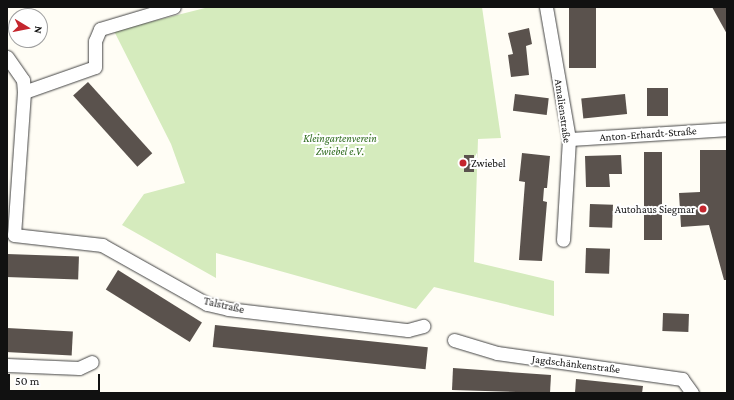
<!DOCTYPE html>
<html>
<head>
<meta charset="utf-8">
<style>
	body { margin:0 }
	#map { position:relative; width:734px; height:400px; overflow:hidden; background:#fffdf5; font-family:"Crimson Pro",serif }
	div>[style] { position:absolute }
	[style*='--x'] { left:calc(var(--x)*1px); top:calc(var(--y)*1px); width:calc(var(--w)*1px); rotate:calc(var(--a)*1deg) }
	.green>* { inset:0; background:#d5ebbd }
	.building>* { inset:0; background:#5a524d; transform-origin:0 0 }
	.roads { filter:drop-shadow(0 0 1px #444) drop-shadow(0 0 1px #444) }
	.minor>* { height:13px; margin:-6.5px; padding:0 6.5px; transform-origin:6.5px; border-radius:6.5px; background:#fff }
	.dots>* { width:11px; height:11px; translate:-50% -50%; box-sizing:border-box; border:2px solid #fff; border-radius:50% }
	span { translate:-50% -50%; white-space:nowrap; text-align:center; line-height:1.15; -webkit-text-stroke:4px #fff; paint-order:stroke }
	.street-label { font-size:11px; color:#111 }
	.park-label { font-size:11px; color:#2f6b1f; font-style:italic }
	.poi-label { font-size:11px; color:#111 }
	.left { translate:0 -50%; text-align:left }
	.right { translate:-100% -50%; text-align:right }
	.frame { position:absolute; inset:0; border:8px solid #111; pointer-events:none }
	.north { position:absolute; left:8px; top:8px; width:40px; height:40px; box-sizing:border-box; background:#fff; border:1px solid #a0a0a0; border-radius:50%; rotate:100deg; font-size:11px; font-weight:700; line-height:16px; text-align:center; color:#111 }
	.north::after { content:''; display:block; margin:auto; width:14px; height:18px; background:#c4262e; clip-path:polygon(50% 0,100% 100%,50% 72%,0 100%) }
	.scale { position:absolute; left:8px; top:374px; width:92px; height:18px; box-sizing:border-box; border:2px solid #111; border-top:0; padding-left:5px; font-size:12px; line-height:14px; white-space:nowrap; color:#111; -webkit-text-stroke:3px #fff; paint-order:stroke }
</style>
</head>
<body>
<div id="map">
	<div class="green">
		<div style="clip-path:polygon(209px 7px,482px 7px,501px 138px,478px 139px,474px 262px,554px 281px,554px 316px,434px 287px,416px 309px,216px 253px,216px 278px,122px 225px,144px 194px,185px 183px,171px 144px,114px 31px)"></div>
	</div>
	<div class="building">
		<div style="left:569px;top:7px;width:27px;height:61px"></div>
		<div style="clip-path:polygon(712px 7px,727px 7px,727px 34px)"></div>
		<div style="clip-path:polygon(529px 28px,532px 44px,526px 46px,529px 75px,511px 77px,508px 55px,513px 54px,508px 33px)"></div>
		<div style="left:88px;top:82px;width:96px;height:20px;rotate:48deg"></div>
		<div style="left:647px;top:88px;width:21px;height:28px"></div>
		<div style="left:515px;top:94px;width:34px;height:17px;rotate:7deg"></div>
		<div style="left:625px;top:94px;width:20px;height:44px;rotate:84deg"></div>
		<div style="clip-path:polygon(700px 150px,727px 150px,727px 280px,724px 280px,709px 225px,681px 227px,679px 193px,700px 192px)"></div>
		<div style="left:644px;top:152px;width:18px;height:88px"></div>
		<div style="clip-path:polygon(522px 153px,550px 156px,547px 188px,544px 188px,543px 201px,547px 202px,542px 261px,519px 260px,525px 182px,519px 181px)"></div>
		<div style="left:464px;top:155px;width:10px;height:17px"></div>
		<div style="clip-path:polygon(621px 155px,622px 174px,609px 174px,610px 187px,586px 187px,585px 156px)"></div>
		<div style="left:590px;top:204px;width:23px;height:23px;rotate:2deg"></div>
		<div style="left:586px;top:248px;width:24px;height:25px;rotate:2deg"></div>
		<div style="left:7px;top:254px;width:72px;height:23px;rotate:2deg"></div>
		<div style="left:118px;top:270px;width:99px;height:23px;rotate:32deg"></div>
		<div style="left:663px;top:313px;width:26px;height:18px;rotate:2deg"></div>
		<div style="left:215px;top:325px;width:214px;height:22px;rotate:6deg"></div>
		<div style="left:7px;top:328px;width:66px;height:24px;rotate:3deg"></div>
		<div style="clip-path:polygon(453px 368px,551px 375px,550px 393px,452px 390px)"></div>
		<div style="clip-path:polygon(576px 379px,643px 386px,642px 393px,575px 393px)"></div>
	</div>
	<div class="roads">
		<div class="minor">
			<div style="--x:546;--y:7;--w:134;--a:80.1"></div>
			<div style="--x:569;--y:139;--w:101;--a:93.4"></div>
			<div style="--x:7;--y:57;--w:28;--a:55"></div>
			<div style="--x:23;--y:80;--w:12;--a:85"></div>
			<div style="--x:24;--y:92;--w:143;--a:94"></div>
			<div style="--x:14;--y:235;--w:89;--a:6.5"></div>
			<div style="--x:102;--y:245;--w:120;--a:29.3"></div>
			<div style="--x:207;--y:304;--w:22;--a:13"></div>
			<div style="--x:228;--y:309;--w:181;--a:6.7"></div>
			<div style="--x:408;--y:330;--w:16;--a:-15"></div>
			<div style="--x:24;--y:92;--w:75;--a:-19.4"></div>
			<div style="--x:95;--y:67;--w:26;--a:-90"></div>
			<div style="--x:95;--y:41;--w:13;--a:-67"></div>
			<div style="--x:100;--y:29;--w:77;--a:-16.6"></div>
			<div style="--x:569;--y:139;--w:158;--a:-3.6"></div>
			<div style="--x:454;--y:340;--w:45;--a:16.8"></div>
			<div style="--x:497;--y:353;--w:187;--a:8"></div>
			<div style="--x:682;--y:379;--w:17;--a:54"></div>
			<div style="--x:7;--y:365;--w:72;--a:2.4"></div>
			<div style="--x:79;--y:368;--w:14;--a:-25"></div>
		</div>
	</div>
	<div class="dots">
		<div style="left:463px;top:163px;background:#c4262e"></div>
		<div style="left:703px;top:209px;background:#c4262e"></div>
	</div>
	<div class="street-label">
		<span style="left:563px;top:111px;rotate:82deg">Amalienstraße</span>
		<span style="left:648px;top:134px;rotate:-4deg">Anton-Erhardt-Straße</span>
		<span style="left:224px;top:305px;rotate:13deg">Talstraße</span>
		<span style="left:576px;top:364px;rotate:7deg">Jagdschänkenstraße</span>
	</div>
	<div class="park-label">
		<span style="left:340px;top:145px">Kleingartenverein<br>Zwiebel e.V.</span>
	</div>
	<div class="poi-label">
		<span class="left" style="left:471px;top:163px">Zwiebel</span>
		<span class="right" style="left:695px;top:209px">Autohaus Siegmar</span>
	</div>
	<div class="frame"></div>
	<div class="north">N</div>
	<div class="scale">50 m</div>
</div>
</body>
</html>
